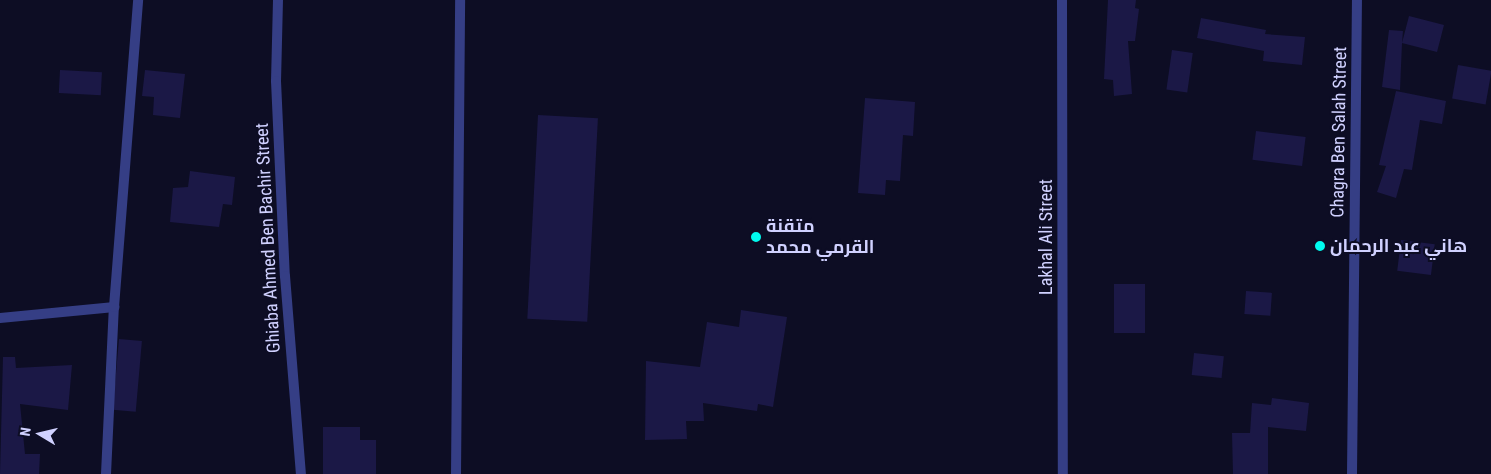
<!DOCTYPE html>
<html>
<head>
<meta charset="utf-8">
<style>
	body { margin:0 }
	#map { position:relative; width:1491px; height:474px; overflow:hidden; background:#0d0d24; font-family:"Roboto Condensed",Cairo,sans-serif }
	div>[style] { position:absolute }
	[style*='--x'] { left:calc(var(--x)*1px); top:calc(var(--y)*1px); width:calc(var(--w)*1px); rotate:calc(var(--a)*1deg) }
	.building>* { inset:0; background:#1b1846; transform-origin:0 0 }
	.street>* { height:10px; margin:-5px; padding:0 5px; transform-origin:5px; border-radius:5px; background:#353e85 }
	.dots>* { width:14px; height:14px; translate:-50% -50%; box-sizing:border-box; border:2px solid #0d0d24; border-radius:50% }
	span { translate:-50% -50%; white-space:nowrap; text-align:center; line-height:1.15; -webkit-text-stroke:4px #0d0d24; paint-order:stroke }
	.street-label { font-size:18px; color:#d0d1ff }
	.poi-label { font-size:18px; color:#d0d1ff; font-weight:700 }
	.left { translate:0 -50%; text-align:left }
	.north { position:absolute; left:15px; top:409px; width:50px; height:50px; -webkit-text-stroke:4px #0d0d24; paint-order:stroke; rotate:279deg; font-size:14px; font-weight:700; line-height:20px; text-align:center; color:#d0d1ff }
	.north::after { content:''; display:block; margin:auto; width:18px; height:22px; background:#d0d1ff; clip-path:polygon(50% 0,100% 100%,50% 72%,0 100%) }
</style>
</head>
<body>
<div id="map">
	<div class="building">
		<div style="clip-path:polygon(1108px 0,1136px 0,1135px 8px,1139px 9px,1135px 41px,1128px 41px,1132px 94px,1114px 96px,1113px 80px,1104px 79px)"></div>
		<div style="clip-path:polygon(1409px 16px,1444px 25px,1437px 52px,1402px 43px,1400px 90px,1382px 87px,1389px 30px,1403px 31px,1402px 43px)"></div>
		<div style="clip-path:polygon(1201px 18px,1266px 30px,1265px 34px,1305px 37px,1302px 65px,1263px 61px,1264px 51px,1197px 38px)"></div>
		<div style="left:1172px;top:50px;width:21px;height:40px;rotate:8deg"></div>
		<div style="left:1458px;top:65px;width:34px;height:34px;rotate:10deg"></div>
		<div style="left:60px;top:70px;width:42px;height:23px;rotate:3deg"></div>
		<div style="clip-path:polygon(145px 70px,185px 74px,180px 118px,153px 115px,154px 97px,142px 96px)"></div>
		<div style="clip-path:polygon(1396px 91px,1446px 101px,1442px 124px,1420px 120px,1412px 170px,1404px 169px,1396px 198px,1377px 192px,1386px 166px,1379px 165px)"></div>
		<div style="clip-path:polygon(865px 98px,915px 102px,913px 136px,903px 135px,900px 181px,886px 180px,885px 195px,858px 193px)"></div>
		<div style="left:538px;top:115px;width:60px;height:204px;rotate:3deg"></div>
		<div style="left:1256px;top:131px;width:50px;height:29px;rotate:7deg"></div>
		<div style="clip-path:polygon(190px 171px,235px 177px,232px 205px,223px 204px,219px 227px,170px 222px,173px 188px,188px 187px)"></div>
		<div style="left:1401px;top:240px;width:34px;height:31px;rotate:7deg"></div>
		<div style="left:1114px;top:284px;width:31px;height:49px"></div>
		<div style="left:1246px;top:291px;width:26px;height:23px;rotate:4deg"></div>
		<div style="clip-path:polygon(741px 310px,787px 317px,773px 407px,758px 404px,757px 411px,703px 403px,704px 421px,686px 421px,687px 439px,645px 440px,646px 361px,700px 367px,707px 322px,739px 327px)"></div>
		<div style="left:119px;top:339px;width:23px;height:71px;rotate:5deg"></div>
		<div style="left:1194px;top:353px;width:30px;height:22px;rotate:6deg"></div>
		<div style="clip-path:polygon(3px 357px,15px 357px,16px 368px,72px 365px,68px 410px,20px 404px,25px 454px,40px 454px,39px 474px,0 474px)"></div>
		<div style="clip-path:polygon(1272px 398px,1309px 403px,1306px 431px,1268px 427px,1268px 474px,1233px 474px,1232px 433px,1250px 433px,1252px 403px,1271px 405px)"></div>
		<div style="clip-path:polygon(323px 427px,360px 427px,360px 440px,376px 440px,376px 474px,323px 474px)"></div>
	</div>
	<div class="street">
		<div style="--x:278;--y:0;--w:81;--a:91.4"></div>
		<div style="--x:276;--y:81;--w:195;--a:87.4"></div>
		<div style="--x:285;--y:276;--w:199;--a:85.4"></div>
		<div style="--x:1062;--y:0;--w:474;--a:89.9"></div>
		<div style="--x:0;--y:318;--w:115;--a:-5.5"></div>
		<div style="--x:106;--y:474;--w:167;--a:-87.3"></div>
		<div style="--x:114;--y:307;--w:308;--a:-85.5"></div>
		<div style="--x:456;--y:474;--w:474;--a:-89.5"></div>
		<div style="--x:1352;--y:474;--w:474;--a:-89.4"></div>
	</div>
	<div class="dots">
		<div style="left:756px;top:237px;background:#00fbef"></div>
		<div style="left:1320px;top:246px;background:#00fbef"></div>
	</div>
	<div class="street-label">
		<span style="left:1339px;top:132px;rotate:-89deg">Chagra Ben Salah Street</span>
		<span style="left:1046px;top:237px;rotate:-90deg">Lakhal Ali Street</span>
		<span style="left:268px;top:238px;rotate:-93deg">Ghiaba Ahmed Ben Bachir Street</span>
	</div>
	<div class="poi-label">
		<span class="left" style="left:766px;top:237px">متقنة<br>القرمي محمد</span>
		<span class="left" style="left:1330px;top:246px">هاني عبد الرحمان</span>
	</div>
	<div class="north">N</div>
</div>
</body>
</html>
